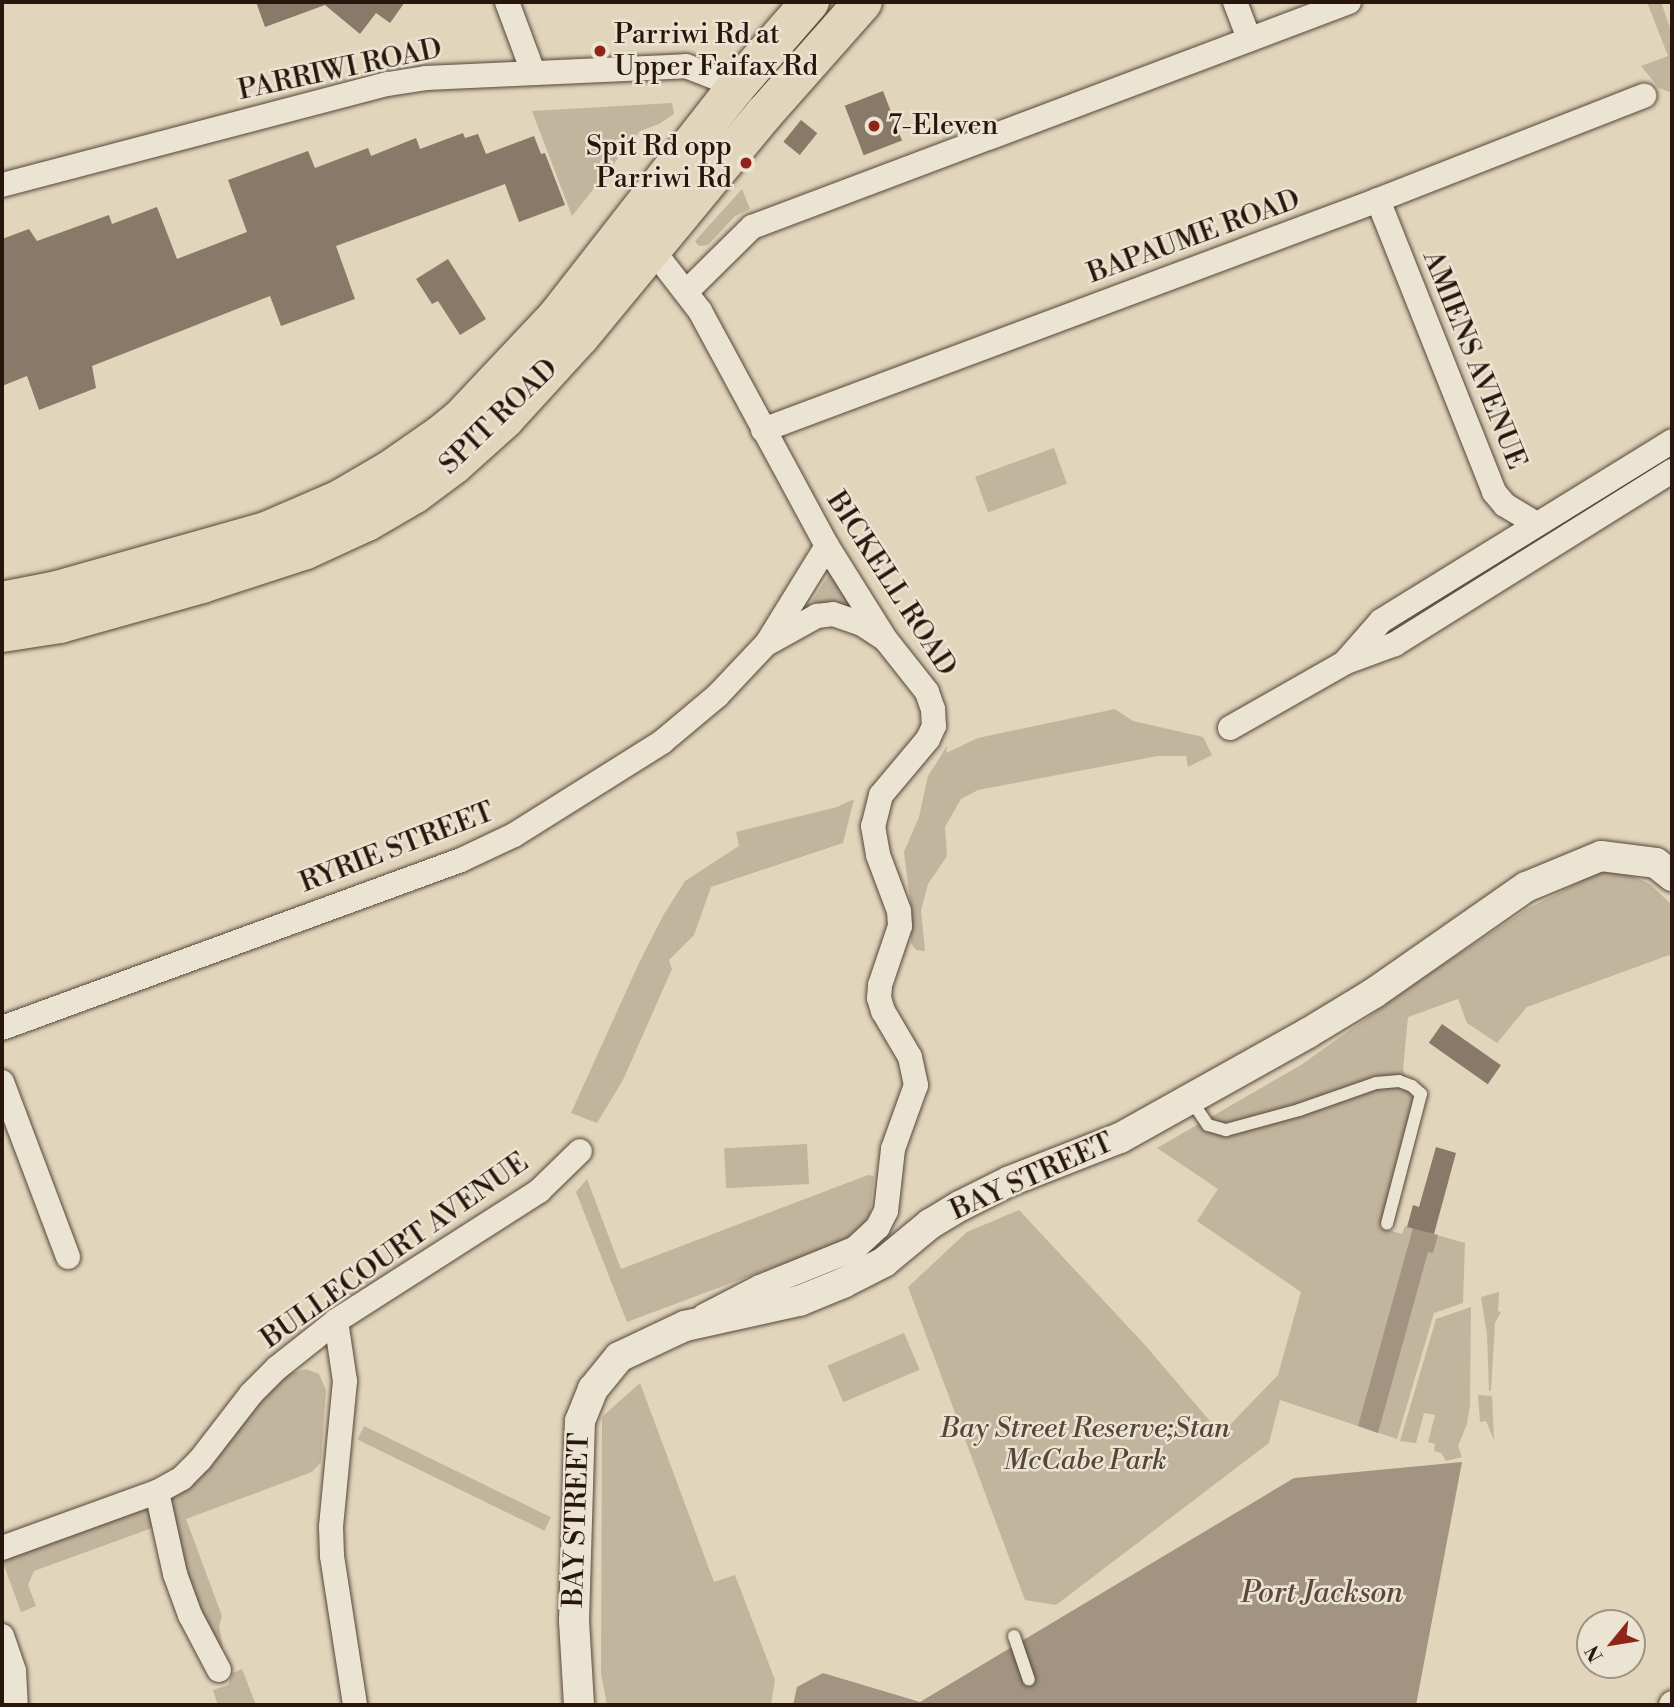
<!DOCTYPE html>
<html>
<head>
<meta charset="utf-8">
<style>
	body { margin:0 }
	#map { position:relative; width:1674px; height:1707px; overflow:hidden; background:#e1d5bc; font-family:"Libre Bodoni",serif }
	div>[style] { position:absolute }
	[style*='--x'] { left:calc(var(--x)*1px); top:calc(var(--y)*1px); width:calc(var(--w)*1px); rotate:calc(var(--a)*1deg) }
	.green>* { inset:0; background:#c2b59e; transform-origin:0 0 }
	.water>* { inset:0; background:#a29480 }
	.building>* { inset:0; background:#887968; transform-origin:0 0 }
	.roads { filter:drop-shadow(0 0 2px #564639) drop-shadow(0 0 2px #564639) }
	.service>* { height:12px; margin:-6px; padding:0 6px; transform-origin:6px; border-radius:6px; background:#ece4d3 }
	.minor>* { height:24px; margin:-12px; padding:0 12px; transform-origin:12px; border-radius:12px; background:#ece4d3 }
	.tertiary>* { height:30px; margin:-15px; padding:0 15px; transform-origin:15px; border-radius:15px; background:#ece4d3 }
	.trunk>* { height:38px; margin:-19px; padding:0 19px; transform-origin:19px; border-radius:19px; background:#e1d5bc }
	.dots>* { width:19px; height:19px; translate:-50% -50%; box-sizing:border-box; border:4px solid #ece4d3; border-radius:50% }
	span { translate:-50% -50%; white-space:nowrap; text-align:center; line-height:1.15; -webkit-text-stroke:5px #ece4d3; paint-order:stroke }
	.poi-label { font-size:28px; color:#28160d }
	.left { translate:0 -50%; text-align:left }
	.right { translate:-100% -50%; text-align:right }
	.street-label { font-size:28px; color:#28160d }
	.park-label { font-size:28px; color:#564638; font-style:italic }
	.water-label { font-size:30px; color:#59483b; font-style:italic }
	.frame { position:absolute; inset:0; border:4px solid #28160d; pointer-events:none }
	.north { position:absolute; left:1576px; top:1609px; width:70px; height:70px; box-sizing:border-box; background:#ece4d3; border:2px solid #9e9284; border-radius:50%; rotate:240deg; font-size:19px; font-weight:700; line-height:28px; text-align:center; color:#28160d }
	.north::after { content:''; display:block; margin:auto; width:24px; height:32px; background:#8f2418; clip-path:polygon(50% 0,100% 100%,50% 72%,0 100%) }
</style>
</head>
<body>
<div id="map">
	<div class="green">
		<div style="clip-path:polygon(1647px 2px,1661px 2px,1672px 33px,1672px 93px,1659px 88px,1641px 66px,1668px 56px)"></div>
		<div style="clip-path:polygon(672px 103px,674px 114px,659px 124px,640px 131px,572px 216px,532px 111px)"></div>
		<div style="clip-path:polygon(742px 189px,750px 209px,735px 216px,708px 245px,699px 246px,695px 241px)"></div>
		<div style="left:1054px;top:448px;width:38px;height:84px;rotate:70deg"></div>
		<div style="clip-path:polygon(830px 573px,850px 605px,847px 607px,833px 602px,819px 605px,812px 601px)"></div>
		<div style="clip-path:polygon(1115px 709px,1133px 721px,1203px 737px,1212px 755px,1188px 767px,1186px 756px,1158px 756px,978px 790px,961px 799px,945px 827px,947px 856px,928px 884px,921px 910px,925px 951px,916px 950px,911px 943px,911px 908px,904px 852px,919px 817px,928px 776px,947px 746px,946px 753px,978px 738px)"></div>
		<div style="clip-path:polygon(854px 799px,843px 843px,711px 887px,694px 935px,669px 960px,672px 969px,623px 1080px,597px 1123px,571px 1113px,639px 963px,664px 914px,685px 881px,739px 846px,736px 832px,837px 807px)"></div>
		<div style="clip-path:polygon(1601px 871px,1632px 876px,1650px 884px,1672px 905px,1672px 954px,1527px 1007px,1497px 1043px,1467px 1023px,1458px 999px,1408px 1017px,1403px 1070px,1413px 1100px,1380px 1227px,1402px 1234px,1405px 1226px,1465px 1243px,1463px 1303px,1434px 1313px,1397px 1439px,1280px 1400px,1269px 1443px,1056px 1605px,1025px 1600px,908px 1287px,967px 1232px,1019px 1210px,1145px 1345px,1221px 1434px,1278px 1375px,1301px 1292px,1197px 1221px,1218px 1189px,1157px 1148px,1301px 1065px,1433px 971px,1527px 909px)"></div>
		<div style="left:807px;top:1144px;width:40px;height:83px;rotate:87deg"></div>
		<div style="clip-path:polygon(868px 1175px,874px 1176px,870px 1214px,861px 1228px,846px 1240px,627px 1322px,576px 1192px,587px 1179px,621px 1269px)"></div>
		<div style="clip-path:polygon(1499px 1292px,1498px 1311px,1501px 1312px,1495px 1323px,1491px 1391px,1489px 1391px,1487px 1334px,1481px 1297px)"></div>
		<div style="clip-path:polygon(1471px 1307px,1470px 1405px,1467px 1424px,1458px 1446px,1462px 1457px,1446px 1461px,1441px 1453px,1434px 1451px,1435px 1444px,1428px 1442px,1435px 1415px,1424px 1413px,1416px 1443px,1400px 1441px,1436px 1319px)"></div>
		<div style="left:904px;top:1333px;width:40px;height:83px;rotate:67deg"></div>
		<div style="clip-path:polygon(306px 1369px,319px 1374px,326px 1390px,321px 1462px,312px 1472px,186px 1519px,222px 1616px,219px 1626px,223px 1648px,217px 1653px,188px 1623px,152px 1528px,34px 1571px,28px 1585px,36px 1606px,21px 1612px,2px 1560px,165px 1500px,282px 1376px)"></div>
		<div style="clip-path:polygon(640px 1383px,714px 1582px,735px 1575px,775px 1680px,771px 1705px,607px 1705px,601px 1673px,602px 1417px)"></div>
		<div style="clip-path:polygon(1478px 1395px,1492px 1396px,1494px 1440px,1486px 1421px,1480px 1422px)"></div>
		<div style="left:364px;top:1426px;width:208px;height:15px;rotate:26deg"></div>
		<div style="clip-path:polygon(242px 1669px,256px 1705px,218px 1705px,213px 1690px,228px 1685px,233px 1673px)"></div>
	</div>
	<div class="water">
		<div style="clip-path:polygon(1413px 1228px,1438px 1235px,1433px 1253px,1428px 1252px,1378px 1433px,1358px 1426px)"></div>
		<div style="clip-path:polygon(1462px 1462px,1416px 1705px,793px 1705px,797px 1687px,823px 1673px,920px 1702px,1294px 1478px)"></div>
	</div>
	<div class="building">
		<div style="clip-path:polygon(256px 2px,405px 2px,390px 23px,376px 13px,360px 34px,325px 5px,265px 27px)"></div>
		<div style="left:883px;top:91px;width:53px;height:41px;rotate:69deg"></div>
		<div style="left:801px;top:120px;width:21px;height:28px;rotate:39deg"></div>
		<div style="clip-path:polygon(463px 133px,465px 138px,478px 134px,486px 154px,534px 136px,541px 154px,545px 153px,565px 205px,519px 222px,505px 184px,336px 246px,355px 299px,281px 326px,270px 296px,92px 366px,96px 388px,39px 410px,27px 376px,2px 386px,2px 239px,29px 229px,37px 241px,109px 215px,112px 224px,157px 207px,177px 259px,247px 232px,228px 180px,308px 151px,315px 168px,368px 148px,371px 156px,416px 138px,420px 149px)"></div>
		<div style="clip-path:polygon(448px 259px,486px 319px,460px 335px,438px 301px,432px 304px,416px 279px)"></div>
		<div style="left:1442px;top:1024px;width:72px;height:23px;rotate:35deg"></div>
		<div style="clip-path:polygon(1436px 1147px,1456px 1153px,1434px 1234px,1407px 1227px,1413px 1205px,1419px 1207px)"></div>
	</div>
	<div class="roads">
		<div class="service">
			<div style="--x:1191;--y:1100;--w:30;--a:56"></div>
			<div style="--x:1208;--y:1125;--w:19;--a:16"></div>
			<div style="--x:1226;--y:1130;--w:76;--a:-15.3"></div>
			<div style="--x:1299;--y:1110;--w:82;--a:-19.3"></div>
			<div style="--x:1376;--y:1083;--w:23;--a:-5"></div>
			<div style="--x:1399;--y:1081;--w:14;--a:21"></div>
			<div style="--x:1412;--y:1086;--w:12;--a:42"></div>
			<div style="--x:1421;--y:1094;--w:134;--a:104.7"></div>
			<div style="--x:1014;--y:1636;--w:46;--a:71.2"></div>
		</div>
		<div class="minor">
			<div style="--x:507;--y:2;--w:75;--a:69.6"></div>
			<div style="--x:1235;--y:2;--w:40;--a:69"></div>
			<div style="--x:2;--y:185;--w:399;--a:-14.7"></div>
			<div style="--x:388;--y:84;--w:38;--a:-9"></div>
			<div style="--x:426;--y:78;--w:260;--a:-2.6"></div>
			<div style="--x:686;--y:66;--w:55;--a:21.4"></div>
			<div style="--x:1378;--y:200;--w:314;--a:68.3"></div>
			<div style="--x:1494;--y:492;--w:17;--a:50"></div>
			<div style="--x:1505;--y:505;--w:37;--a:31"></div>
			<div style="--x:645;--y:240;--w:90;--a:52.2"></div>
			<div style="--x:700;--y:311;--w:267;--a:61.6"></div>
			<div style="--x:827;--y:546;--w:111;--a:57.9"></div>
			<div style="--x:886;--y:640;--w:66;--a:51.7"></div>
			<div style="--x:927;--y:692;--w:18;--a:71"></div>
			<div style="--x:933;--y:709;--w:17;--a:87"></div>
			<div style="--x:934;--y:726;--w:14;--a:115"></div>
			<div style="--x:928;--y:739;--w:73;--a:130"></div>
			<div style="--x:881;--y:795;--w:32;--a:104"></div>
			<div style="--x:873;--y:826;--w:29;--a:80"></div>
			<div style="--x:878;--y:855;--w:60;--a:69.4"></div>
			<div style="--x:899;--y:911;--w:15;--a:86"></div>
			<div style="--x:900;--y:926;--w:62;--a:108.7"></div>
			<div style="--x:880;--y:985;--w:13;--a:94"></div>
			<div style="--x:879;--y:998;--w:14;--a:73"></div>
			<div style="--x:883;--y:1011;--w:53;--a:59.6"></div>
			<div style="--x:910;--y:1057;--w:29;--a:78"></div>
			<div style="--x:916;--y:1085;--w:68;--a:109.8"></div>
			<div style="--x:893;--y:1149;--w:62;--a:96.4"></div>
			<div style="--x:886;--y:1211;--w:18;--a:117"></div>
			<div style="--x:878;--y:1227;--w:33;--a:137"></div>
			<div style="--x:854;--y:1249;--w:101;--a:158"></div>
			<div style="--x:760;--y:1287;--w:63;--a:152.6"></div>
			<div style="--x:686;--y:292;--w:93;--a:-44.6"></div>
			<div style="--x:752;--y:227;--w:638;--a:-20.65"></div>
			<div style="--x:763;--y:430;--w:657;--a:-20.5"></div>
			<div style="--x:1378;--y:200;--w:286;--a:-21.4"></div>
			<div style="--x:770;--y:642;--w:54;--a:-29"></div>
			<div style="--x:817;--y:616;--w:16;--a:-7"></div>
			<div style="--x:833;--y:614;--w:31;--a:19"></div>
			<div style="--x:862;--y:624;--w:24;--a:33"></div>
			<div style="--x:1346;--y:661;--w:53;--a:-48.8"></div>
			<div style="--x:1381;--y:621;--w:342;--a:-31.7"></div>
			<div style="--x:1230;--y:728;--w:133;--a:-29.6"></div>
			<div style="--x:1346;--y:662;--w:52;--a:-20.2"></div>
			<div style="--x:1395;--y:644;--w:327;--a:-32"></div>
			<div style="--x:2;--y:1028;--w:489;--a:-20.1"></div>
			<div style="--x:461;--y:860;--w:59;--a:-25.3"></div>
			<div style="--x:514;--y:835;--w:175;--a:-32.1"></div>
			<div style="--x:662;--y:742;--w:72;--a:-39.9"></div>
			<div style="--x:717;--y:696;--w:73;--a:-46.7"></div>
			<div style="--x:767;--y:643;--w:114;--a:-58.3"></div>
			<div style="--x:2;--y:1082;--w:187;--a:69.3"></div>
			<div style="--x:336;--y:1321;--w:61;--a:81.5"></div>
			<div style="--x:345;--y:1381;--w:147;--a:95.5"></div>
			<div style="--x:331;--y:1527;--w:29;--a:88"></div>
			<div style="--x:332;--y:1556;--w:151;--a:81.2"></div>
			<div style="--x:157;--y:1492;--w:84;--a:77.6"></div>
			<div style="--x:175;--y:1574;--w:44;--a:69.9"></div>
			<div style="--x:190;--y:1615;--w:62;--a:62.2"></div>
			<div style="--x:2;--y:1548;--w:165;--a:-19.9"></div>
			<div style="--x:157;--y:1492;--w:29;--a:-29"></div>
			<div style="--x:182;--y:1478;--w:25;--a:-45"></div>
			<div style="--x:200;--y:1460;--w:83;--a:-52.3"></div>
			<div style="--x:251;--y:1394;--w:37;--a:-45"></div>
			<div style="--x:277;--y:1368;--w:75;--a:-38.5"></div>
			<div style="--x:336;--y:1321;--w:241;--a:-32.6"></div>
			<div style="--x:539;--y:1191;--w:57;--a:-44.3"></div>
			<div style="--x:2;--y:1636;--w:37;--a:71"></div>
			<div style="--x:14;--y:1671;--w:34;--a:87"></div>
			<div style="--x:1671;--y:1705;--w:2;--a:-63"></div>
		</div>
		<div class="tertiary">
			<div style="--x:579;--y:1705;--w:84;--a:-93.4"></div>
			<div style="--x:574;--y:1621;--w:200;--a:-88.3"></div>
			<div style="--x:580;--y:1421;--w:35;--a:-68"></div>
			<div style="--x:593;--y:1389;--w:41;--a:-50.9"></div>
			<div style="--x:619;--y:1357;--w:73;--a:-25.2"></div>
			<div style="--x:685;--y:1326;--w:117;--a:-12.4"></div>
			<div style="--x:799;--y:1301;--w:48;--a:-22.2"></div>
			<div style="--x:843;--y:1283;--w:46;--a:-27.1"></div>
			<div style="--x:884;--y:1262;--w:60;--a:-39.6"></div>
			<div style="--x:930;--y:1224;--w:35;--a:-31"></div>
			<div style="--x:960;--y:1206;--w:56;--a:-26.6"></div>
			<div style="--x:1010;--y:1181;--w:118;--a:-21.4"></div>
			<div style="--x:1120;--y:1138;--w:215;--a:-29.2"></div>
			<div style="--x:1308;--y:1033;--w:77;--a:-31.2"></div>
			<div style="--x:1374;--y:993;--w:185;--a:-34.9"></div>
			<div style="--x:1526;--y:887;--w:81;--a:-22.5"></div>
			<div style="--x:1601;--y:856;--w:55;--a:7.3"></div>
			<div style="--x:1656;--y:863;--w:21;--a:39"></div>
		</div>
		<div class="trunk">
			<div style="--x:2;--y:601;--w:56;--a:-11.3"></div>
			<div style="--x:57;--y:590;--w:217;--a:-15.8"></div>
			<div style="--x:266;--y:531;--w:81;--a:-23.4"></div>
			<div style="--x:340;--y:499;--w:56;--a:-30.3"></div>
			<div style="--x:388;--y:471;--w:63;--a:-34.7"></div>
			<div style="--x:440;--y:435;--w:27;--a:-39"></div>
			<div style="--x:461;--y:418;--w:140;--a:-46.7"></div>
			<div style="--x:557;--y:316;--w:292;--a:-52"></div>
			<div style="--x:737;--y:86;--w:111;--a:-49"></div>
			<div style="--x:2;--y:633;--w:59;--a:-8.8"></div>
			<div style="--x:60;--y:624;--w:148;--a:-15.7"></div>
			<div style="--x:202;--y:584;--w:109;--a:-18.1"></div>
			<div style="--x:306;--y:550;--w:67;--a:-24.7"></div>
			<div style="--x:367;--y:522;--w:56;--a:-30.3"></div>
			<div style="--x:415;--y:494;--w:49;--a:-36.6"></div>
			<div style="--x:454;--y:465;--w:69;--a:-42"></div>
			<div style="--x:505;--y:419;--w:111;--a:-47.6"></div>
			<div style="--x:580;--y:337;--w:289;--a:-50.5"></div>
			<div style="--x:764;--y:114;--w:149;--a:-48.5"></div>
		</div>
	</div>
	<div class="dots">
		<div style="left:600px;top:51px;background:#8f2418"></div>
		<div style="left:874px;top:126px;background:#8f2418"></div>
		<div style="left:746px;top:163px;background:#8f2418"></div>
	</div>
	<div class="poi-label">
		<span class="left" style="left:614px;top:51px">Parriwi Rd at<br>Upper Faifax Rd</span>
		<span class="left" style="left:888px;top:126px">7-Eleven</span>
		<span class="right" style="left:732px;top:163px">Spit Rd opp<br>Parriwi Rd</span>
	</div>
	<div class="street-label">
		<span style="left:340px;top:70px;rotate:-12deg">PARRIWI ROAD</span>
		<span style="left:1194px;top:237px;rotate:-20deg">BAPAUME ROAD</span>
		<span style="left:1474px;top:360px;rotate:68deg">AMIENS AVENUE</span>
		<span style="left:499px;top:417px;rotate:-44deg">SPIT ROAD</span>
		<span style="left:891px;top:584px;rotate:57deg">BICKELL ROAD</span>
		<span style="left:397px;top:848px;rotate:-21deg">RYRIE STREET</span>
		<span style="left:1032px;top:1177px;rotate:-24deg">BAY STREET</span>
		<span style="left:395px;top:1251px;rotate:-35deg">BULLECOURT AVENUE</span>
		<span style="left:577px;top:1520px;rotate:-88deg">BAY STREET</span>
	</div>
	<div class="park-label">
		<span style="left:1085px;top:1445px">Bay Street Reserve;Stan<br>McCabe Park</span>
	</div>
	<div class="water-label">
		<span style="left:1322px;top:1593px">Port Jackson</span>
	</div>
	<div class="frame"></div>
	<div class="north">N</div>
</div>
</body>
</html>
